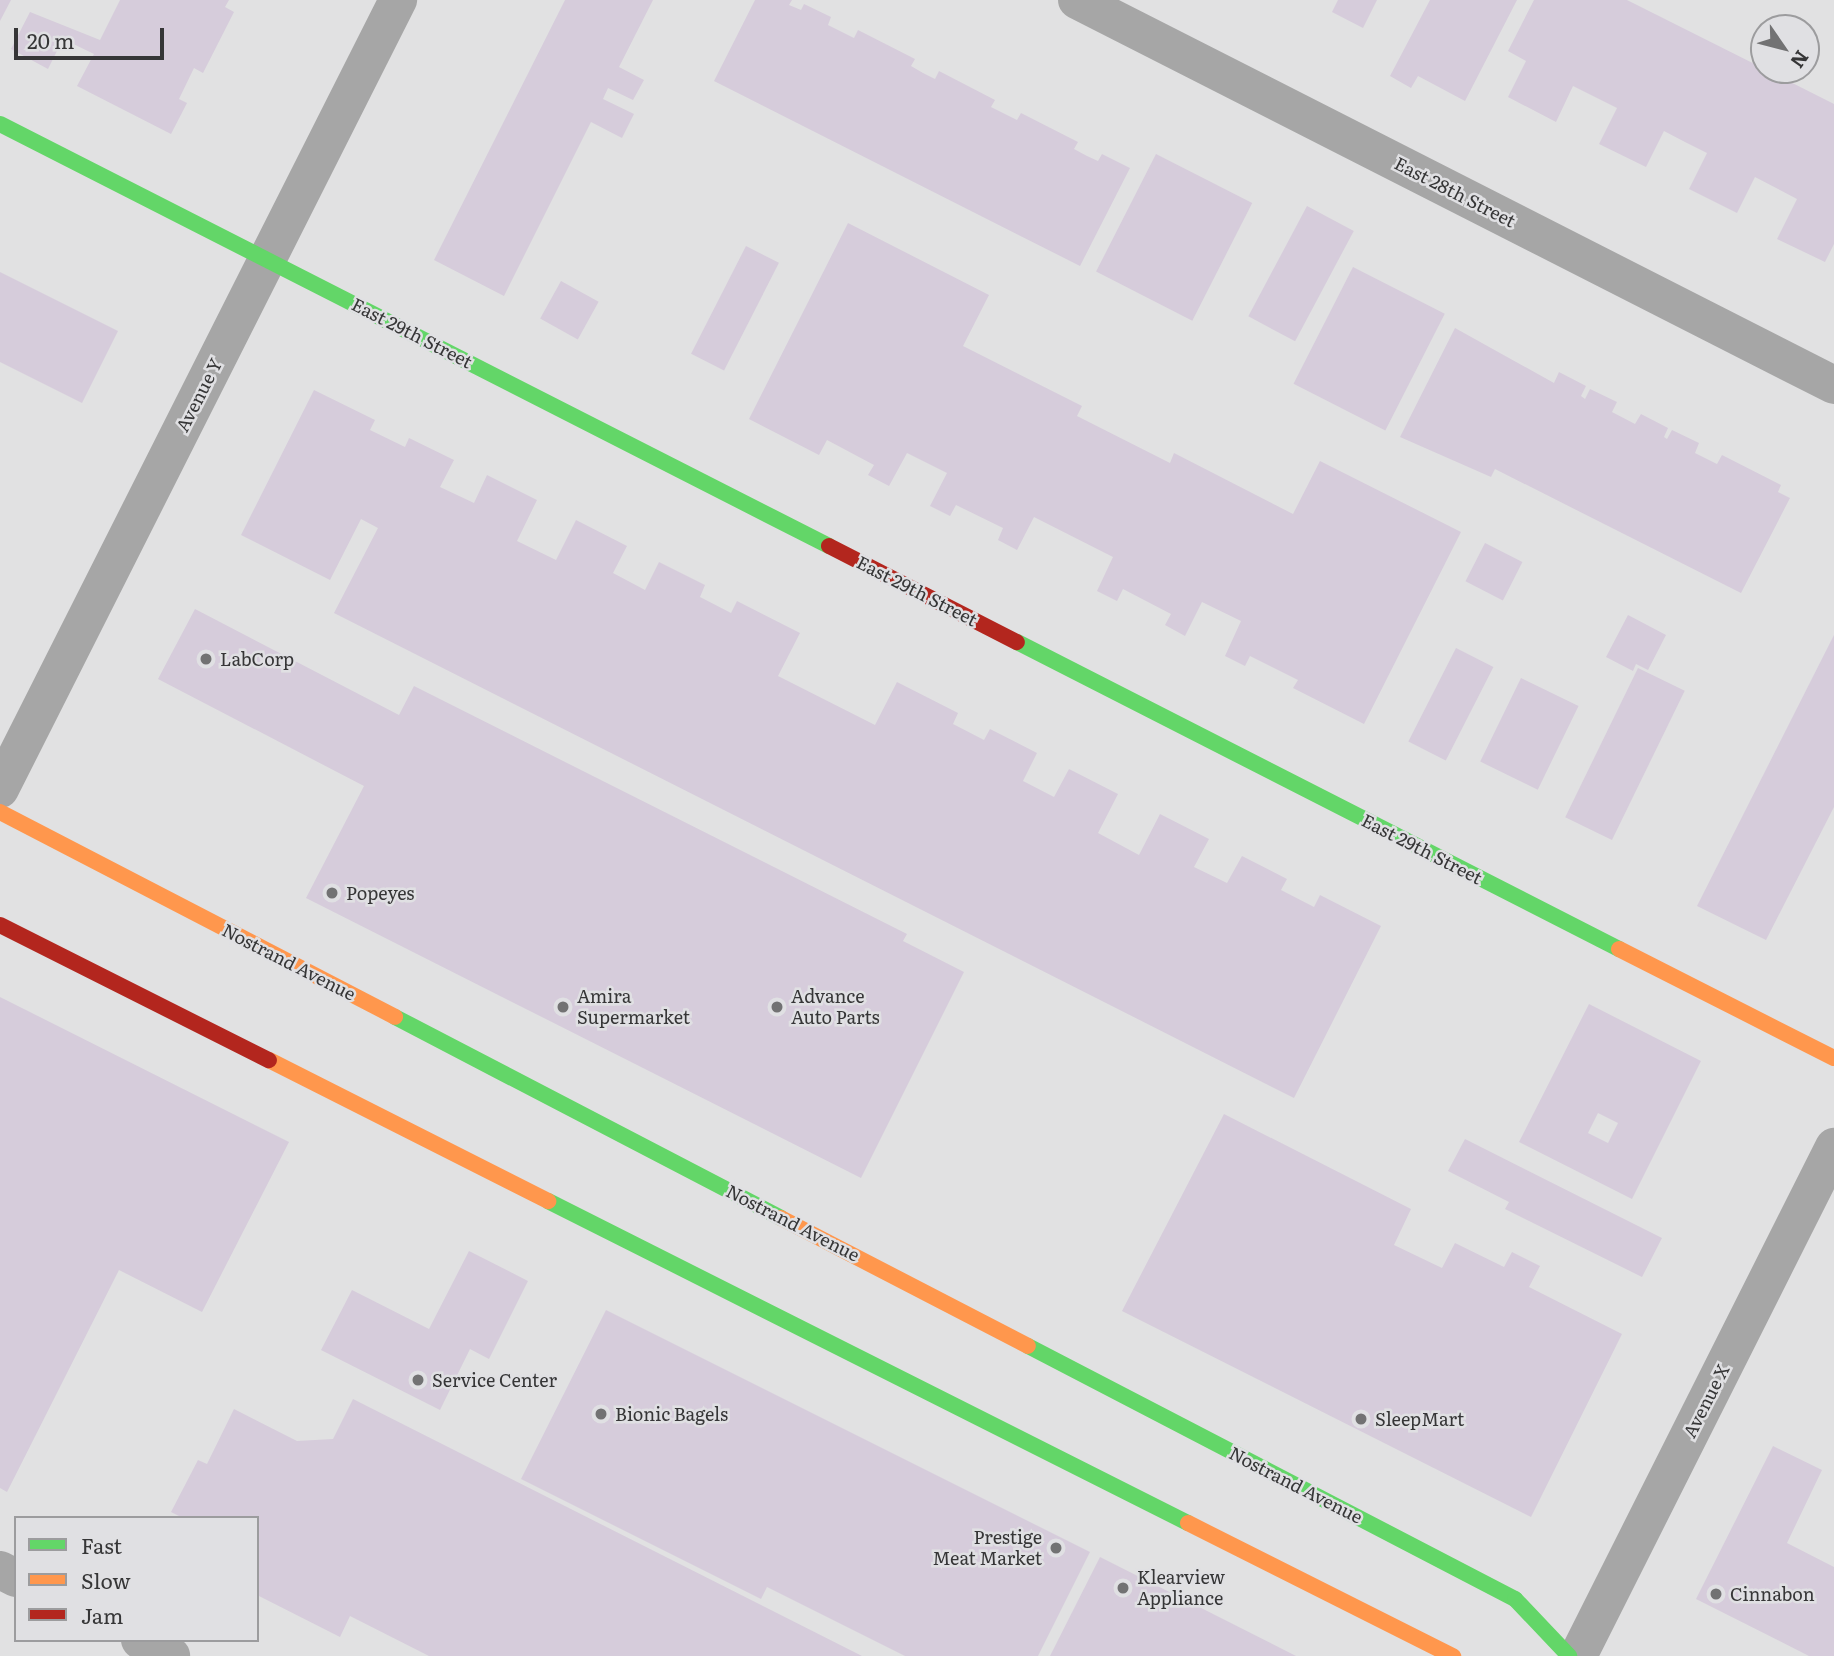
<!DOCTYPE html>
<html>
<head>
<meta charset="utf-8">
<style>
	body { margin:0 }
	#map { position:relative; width:1834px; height:1656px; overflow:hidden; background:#e1e1e2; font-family:Literata,serif }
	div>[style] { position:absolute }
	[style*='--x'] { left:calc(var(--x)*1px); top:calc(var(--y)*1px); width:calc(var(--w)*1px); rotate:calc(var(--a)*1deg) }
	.building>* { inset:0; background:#d6ccdb; transform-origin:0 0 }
	.street>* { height:38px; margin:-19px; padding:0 19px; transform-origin:19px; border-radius:19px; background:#a6a6a6 }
	.fast>* { height:16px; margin:-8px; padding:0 8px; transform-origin:8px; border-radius:8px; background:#63d668 }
	.slow>* { height:16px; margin:-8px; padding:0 8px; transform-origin:8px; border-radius:8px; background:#ff974d }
	.jam>* { height:16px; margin:-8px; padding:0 8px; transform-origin:8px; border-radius:8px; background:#b3261e }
	.dots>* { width:19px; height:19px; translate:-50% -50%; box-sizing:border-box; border:4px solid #e0e0e3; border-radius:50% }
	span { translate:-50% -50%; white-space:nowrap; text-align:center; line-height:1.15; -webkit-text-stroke:5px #e0e0e3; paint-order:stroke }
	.street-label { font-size:18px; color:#363637 }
	.poi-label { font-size:18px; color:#363637 }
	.left { translate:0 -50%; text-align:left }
	.right { translate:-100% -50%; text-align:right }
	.legend { position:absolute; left:14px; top:1516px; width:245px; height:126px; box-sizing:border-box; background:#e0e0e3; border:2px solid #9c9c9e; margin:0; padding:9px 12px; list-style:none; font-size:21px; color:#363637 }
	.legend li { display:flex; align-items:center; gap:14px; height:35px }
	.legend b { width:35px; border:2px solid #9c9c9e }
	.north { position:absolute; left:1750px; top:14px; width:70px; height:70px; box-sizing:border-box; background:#e0e0e3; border:2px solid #9c9c9e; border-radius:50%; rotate:125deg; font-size:19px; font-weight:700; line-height:28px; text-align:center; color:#363637 }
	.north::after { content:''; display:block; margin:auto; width:24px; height:32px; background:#727273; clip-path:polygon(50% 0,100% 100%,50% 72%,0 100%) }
	.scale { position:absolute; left:14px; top:28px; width:150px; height:32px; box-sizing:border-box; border:4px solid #363637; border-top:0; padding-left:9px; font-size:21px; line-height:24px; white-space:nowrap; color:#363637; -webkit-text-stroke:5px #e0e0e3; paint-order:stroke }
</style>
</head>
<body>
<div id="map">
	<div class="building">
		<div style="clip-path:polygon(0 0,11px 0,0 21px)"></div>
		<div style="clip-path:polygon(120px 0,229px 0,225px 7px,234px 12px,203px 73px,194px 68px,179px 99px,187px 103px,171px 134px,77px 86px,94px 54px,63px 39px,48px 69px,11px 49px,30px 12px,100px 40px)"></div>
		<div style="clip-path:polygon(565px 0,653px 0,619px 67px,644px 80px,633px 100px,608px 88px,603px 99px,634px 114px,622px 138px,591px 122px,504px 296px,434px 260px)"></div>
		<div style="clip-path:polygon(755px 0,792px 0,789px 5px,801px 10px,804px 4px,831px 17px,828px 25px,854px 38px,858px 30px,915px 59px,911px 66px,923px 73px,935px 79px,939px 71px,995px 100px,991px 107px,1017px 120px,1021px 113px,1078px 142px,1074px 149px,1087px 156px,1098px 161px,1102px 154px,1130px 168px,1080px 266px,714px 81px)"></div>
		<div style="clip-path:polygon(1338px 0,1377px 0,1363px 28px,1332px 12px)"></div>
		<div style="clip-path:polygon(1430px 0,1517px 0,1465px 101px,1418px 76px,1411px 88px,1390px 76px)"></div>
		<div style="clip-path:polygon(1534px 0,1627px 0,1834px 104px,1834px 244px,1825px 262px,1777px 239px,1797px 199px,1755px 177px,1737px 213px,1689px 189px,1707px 153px,1685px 142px,1664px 131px,1646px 167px,1599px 144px,1617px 108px,1573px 86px,1556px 122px,1508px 97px,1526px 61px,1508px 51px)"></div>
		<div style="left:1156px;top:154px;width:108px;height:132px;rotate:27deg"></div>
		<div style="left:1307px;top:206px;width:53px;height:125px;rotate:28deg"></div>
		<div style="clip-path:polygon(848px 223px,989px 295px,963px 346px,1082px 406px,1077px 416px,1170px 463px,1174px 453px,1293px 514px,1320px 461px,1461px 532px,1364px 724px,1293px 688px,1298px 680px,1250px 656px,1245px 666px,1225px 656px,1241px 621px,1202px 602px,1185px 636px,1165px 625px,1171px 614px,1123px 589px,1117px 601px,1097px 591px,1113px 557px,1034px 517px,1017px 550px,998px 540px,1003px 528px,956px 505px,950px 516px,930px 506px,947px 473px,907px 453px,889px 486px,868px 475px,874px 465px,827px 440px,819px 455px,749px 419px)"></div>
		<div style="left:746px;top:246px;width:37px;height:121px;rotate:27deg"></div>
		<div style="left:1353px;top:267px;width:103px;height:131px;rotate:27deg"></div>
		<div style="clip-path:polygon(0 272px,118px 331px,82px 403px,0 362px)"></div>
		<div style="left:561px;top:281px;width:43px;height:43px;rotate:29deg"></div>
		<div style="clip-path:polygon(1455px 328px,1554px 383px,1559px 372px,1586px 386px,1581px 396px,1585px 399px,1590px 389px,1617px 402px,1612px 412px,1635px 424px,1641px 414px,1668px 428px,1664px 437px,1667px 439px,1672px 430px,1699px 443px,1695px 453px,1717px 464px,1722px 455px,1781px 485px,1778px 492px,1790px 498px,1741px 593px,1495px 469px,1491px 477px,1400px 437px)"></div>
		<div style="clip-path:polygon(314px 390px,375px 420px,370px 430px,405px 447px,409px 438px,454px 460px,440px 487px,474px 503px,487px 475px,537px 500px,517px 541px,556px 560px,576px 520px,627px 546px,613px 573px,645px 590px,659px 562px,705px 585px,700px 597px,731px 613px,737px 601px,800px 633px,778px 676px,875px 725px,897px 682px,958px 713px,953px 724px,984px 740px,990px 729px,1037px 753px,1023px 781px,1054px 797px,1069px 769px,1118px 794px,1098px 833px,1139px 855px,1160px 814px,1209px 839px,1194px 867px,1227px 883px,1242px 856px,1287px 879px,1281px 890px,1314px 907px,1320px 895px,1381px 926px,1294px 1098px,334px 613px,378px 528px,361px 519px,330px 580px,241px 535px)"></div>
		<div style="left:1485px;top:543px;width:42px;height:43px;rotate:27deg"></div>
		<div style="clip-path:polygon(195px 609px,399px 715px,414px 686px,907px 934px,903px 941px,964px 972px,861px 1178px,306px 898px,364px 786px,158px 679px)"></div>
		<div style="clip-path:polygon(1628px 615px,1666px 635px,1648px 670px,1636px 664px,1633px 671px,1606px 657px)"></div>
		<div style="clip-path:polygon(1834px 635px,1834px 807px,1766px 940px,1697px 906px)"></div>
		<div style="left:1456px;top:648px;width:42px;height:105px;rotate:27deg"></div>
		<div style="left:1638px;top:668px;width:52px;height:166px;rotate:26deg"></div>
		<div style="left:1521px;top:678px;width:64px;height:93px;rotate:26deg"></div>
		<div style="clip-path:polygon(0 997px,289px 1142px,202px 1312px,119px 1270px,7px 1492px,0 1488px)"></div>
		<div style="clip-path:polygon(evenodd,1589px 1004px,1701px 1061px,1632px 1199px,1519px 1142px,1589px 1004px,1598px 1113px,1618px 1123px,1608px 1143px,1588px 1133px,1598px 1113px)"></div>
		<div style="clip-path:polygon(1224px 1114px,1411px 1209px,1394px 1245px,1442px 1268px,1455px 1243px,1504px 1267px,1512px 1252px,1540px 1266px,1529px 1287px,1622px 1334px,1531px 1517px,1122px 1311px)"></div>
		<div style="clip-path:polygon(1465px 1139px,1662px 1238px,1642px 1277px,1505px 1209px,1509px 1202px,1448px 1171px)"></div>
		<div style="clip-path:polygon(469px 1251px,528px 1281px,489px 1359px,470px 1349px,440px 1410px,321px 1350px,352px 1290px,429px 1329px)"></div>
		<div style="clip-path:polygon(606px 1310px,1090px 1552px,1038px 1656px,905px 1656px,767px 1587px,761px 1599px,521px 1479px)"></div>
		<div style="clip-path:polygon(353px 1399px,862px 1656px,429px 1656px,350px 1616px,340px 1637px,257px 1595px,257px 1518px,183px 1518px,171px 1512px,198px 1460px,207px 1464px,234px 1409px,297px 1441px,333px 1439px)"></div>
		<div style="clip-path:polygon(1773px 1446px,1822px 1470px,1787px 1543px,1834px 1567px,1834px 1656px,1809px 1656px,1696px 1599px)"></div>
		<div style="clip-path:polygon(1100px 1557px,1223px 1619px,1296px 1656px,1050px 1656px)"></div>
	</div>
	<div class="street">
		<div style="--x:1077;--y:0;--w:849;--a:26.96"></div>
		<div style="--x:0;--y:789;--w:884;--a:-63.23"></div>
		<div style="--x:0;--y:1570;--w:18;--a:27"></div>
		<div style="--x:140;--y:1640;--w:35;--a:27"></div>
		<div style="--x:1578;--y:1656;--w:570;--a:-63.3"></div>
	</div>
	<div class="fast">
		<div style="--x:0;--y:124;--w:930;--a:26.98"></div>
		<div style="--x:1017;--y:642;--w:676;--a:27.02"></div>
		<div style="--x:395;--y:1017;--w:435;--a:27.5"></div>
		<div style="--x:548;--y:1201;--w:716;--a:26.71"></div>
		<div style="--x:1028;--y:1346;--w:549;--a:27.45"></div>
		<div style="--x:1515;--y:1599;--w:79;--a:46.5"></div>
	</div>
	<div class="slow">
		<div style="--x:0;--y:812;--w:445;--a:27.4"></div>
		<div style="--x:1619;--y:949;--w:241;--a:26.9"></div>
		<div style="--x:269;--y:1060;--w:313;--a:26.8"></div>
		<div style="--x:781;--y:1218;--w:278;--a:27.4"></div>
		<div style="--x:1188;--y:1523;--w:297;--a:26.7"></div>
	</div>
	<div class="jam">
		<div style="--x:829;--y:546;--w:211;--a:27.1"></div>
		<div style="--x:0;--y:925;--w:301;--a:26.7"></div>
	</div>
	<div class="dots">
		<div style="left:206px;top:659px;background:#727273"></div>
		<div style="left:332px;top:893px;background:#727273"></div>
		<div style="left:563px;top:1007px;background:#727273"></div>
		<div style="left:777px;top:1007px;background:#727273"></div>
		<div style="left:418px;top:1380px;background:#727273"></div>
		<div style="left:601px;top:1414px;background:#727273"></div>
		<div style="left:1361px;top:1419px;background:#727273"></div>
		<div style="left:1056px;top:1548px;background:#727273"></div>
		<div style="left:1123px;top:1588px;background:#727273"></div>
		<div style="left:1716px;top:1594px;background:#727273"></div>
	</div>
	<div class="street-label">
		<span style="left:1455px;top:192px;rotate:27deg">East 28th Street</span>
		<span style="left:412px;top:333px;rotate:27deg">East 29th Street</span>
		<span style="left:199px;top:395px;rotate:-63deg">Avenue Y</span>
		<span style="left:917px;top:591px;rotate:27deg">East 29th Street</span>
		<span style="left:1422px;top:849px;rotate:27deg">East 29th Street</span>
		<span style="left:289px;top:962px;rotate:27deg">Nostrand Avenue</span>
		<span style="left:793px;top:1223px;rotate:27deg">Nostrand Avenue</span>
		<span style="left:1706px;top:1401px;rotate:-63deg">Avenue X</span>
		<span style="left:1296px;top:1485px;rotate:27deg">Nostrand Avenue</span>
	</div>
	<div class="poi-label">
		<span class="left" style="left:220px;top:659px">LabCorp</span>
		<span class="left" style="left:346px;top:893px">Popeyes</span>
		<span class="left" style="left:577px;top:1007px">Amira<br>Supermarket</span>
		<span class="left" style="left:791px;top:1007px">Advance<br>Auto Parts</span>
		<span class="left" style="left:432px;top:1380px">Service Center</span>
		<span class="left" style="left:615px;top:1414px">Bionic Bagels</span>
		<span class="left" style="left:1375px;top:1419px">SleepMart</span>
		<span class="right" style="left:1042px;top:1548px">Prestige<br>Meat Market</span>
		<span class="left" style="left:1137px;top:1588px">Klearview<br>Appliance</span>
		<span class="left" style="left:1730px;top:1594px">Cinnabon</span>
	</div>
	<ul class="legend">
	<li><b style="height:9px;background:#63d668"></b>Fast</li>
	<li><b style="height:9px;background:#ff974d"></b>Slow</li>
	<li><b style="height:9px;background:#b3261e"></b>Jam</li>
	</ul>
	<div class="north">N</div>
	<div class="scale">20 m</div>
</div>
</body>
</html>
